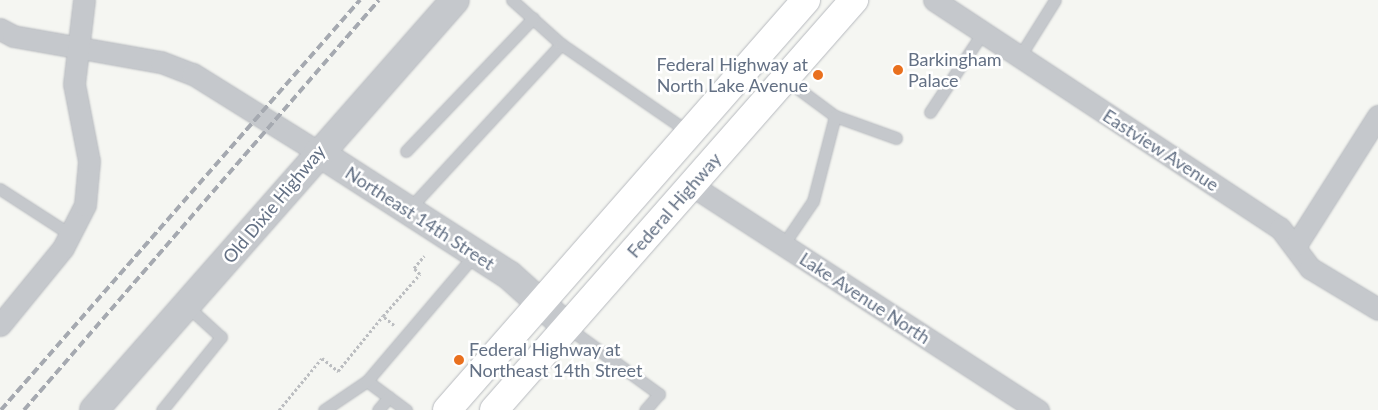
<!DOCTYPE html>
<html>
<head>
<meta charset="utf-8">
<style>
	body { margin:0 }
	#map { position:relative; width:1378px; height:410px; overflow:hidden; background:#f5f6f2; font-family:Lato,sans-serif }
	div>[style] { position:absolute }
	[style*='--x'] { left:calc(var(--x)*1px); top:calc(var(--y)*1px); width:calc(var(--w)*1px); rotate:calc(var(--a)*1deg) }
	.path>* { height:3px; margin-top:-1.5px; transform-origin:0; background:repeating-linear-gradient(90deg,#bcbec1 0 2.5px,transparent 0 5px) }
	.roads { filter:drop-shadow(0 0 1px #b6b9be) drop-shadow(0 0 1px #b6b9be) }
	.service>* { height:11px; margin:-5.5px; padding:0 5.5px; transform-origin:5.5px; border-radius:5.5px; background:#c5c8cc }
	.minor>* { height:21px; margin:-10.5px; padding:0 10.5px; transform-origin:10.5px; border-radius:10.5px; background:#c5c8cc }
	.tertiary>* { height:28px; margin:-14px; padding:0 14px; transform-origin:14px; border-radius:14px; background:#c5c8cc }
	.primary>* { height:28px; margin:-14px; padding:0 14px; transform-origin:14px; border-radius:14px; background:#fff }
	.rail>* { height:4px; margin-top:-2px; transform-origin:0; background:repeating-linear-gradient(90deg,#a5a9b0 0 8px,transparent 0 12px) }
	.dots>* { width:14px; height:14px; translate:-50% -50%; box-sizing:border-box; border:2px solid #fff; border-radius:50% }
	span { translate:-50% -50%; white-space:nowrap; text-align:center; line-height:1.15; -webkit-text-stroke:5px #fff; paint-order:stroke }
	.poi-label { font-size:18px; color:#637084 }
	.left { translate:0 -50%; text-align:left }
	.right { translate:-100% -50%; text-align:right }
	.street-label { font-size:18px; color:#637084 }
</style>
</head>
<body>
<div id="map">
	<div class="path">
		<div style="--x:394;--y:325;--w:14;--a:-141"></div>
		<div style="--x:383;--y:316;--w:56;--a:-48.6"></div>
		<div style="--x:420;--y:274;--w:8;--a:-135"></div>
		<div style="--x:414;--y:268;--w:16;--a:-50"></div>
		<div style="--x:279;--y:410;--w:67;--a:-50.4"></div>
		<div style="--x:322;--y:358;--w:21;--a:39"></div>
		<div style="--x:338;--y:371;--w:71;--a:-50.7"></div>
	</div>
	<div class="roads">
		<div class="service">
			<div style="--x:512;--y:0;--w:66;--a:41.9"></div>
			<div style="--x:1020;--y:56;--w:66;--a:-58"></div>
			<div style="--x:785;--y:79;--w:62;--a:36.5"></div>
			<div style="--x:930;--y:112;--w:96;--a:-56.5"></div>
			<div style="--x:406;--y:151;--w:184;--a:-46.3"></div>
			<div style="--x:0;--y:189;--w:85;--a:32.9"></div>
			<div style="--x:408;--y:210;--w:226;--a:-47.3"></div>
			<div style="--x:561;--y:44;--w:157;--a:34.6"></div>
			<div style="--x:783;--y:245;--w:53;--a:-55.7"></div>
			<div style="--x:813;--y:201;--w:88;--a:-75.5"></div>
			<div style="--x:835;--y:116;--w:65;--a:19.8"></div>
			<div style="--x:567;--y:327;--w:114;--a:36.1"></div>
			<div style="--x:659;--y:394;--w:21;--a:131"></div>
			<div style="--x:367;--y:381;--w:49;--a:36.6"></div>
			<div style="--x:162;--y:410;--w:94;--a:-51.1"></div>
			<div style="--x:221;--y:337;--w:46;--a:-137.6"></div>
			<div style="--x:324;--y:410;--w:52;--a:-34"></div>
			<div style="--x:367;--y:381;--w:168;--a:-49.6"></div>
			<div style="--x:378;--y:410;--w:17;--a:-50"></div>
		</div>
		<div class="minor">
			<div style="--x:934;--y:0;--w:414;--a:33.4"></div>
			<div style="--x:1280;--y:228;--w:50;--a:53.1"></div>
			<div style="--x:1310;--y:268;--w:79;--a:31.1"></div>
			<div style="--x:0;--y:29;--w:15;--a:28"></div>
			<div style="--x:13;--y:36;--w:150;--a:10"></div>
			<div style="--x:161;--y:62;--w:34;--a:21"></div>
			<div style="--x:193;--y:74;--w:147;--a:32"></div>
			<div style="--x:691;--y:185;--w:414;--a:33"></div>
			<div style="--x:1296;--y:245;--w:153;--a:-57.6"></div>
			<div style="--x:0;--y:325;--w:99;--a:-50.7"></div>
			<div style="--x:63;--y:248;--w:48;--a:-62.9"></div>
			<div style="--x:85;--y:205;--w:44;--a:-84.8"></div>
			<div style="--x:89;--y:161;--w:78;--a:-101"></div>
			<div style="--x:74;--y:84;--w:85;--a:-83.2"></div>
		</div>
		<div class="tertiary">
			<div style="--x:318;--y:152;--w:227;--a:32.8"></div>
			<div style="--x:509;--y:275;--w:78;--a:41.9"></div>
			<div style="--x:94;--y:410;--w:546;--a:-48.64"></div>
		</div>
		<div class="primary">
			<div style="--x:447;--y:410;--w:545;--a:-48.79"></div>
			<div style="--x:494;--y:410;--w:546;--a:-48.72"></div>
		</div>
	</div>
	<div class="rail">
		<div style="--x:1;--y:410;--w:545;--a:-48.79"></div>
		<div style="--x:24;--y:410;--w:542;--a:-49.11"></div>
	</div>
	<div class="dots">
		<div style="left:898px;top:70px;background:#e9701e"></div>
		<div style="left:818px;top:75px;background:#e9701e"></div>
		<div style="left:459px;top:360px;background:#e9701e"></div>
	</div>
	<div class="poi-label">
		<span class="left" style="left:908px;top:70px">Barkingham<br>Palace</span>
		<span class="right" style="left:808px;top:75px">Federal Highway at<br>North Lake Avenue</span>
		<span class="left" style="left:469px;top:360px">Federal Highway at<br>Northeast 14th Street</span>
	</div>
	<div class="street-label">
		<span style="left:1161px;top:150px;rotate:33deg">Eastview Avenue</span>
		<span style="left:274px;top:204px;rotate:-50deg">Old Dixie Highway</span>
		<span style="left:674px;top:205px;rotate:-49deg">Federal Highway</span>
		<span style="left:420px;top:218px;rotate:33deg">Northeast 14th Street</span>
		<span style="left:865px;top:298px;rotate:33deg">Lake Avenue North</span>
	</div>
</div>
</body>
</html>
